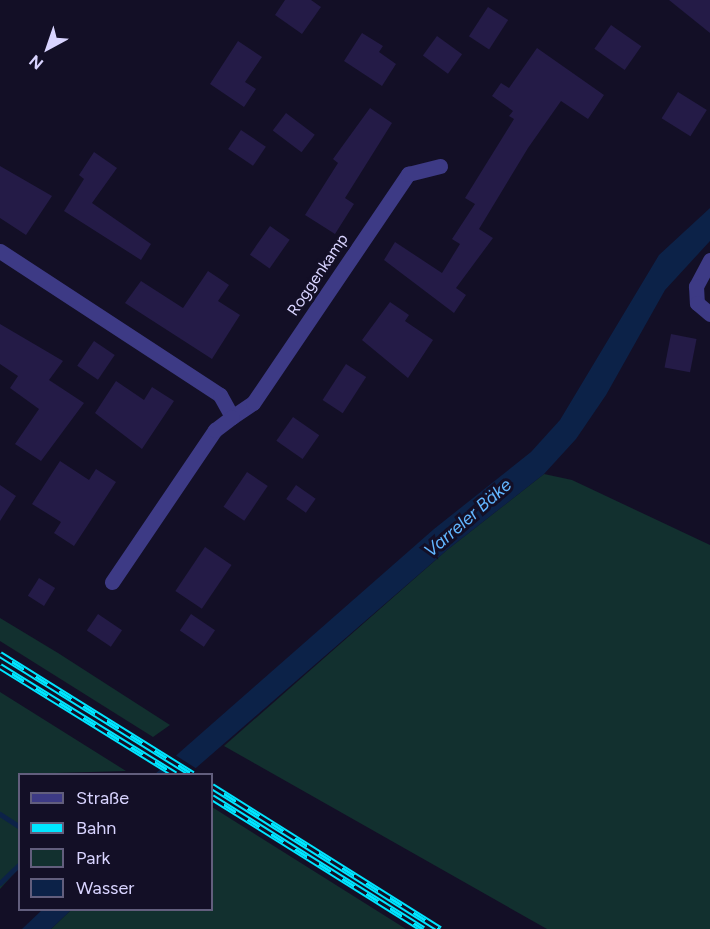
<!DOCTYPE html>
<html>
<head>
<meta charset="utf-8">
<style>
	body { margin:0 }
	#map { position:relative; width:710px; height:929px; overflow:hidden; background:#130f26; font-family:Figtree,sans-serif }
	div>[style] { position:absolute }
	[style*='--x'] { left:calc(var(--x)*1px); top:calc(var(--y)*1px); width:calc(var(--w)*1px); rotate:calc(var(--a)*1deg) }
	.green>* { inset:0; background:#12302f }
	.water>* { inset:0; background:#0c2248 }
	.pier>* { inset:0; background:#130f26 }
	.stream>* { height:5px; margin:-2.5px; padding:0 2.5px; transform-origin:2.5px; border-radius:2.5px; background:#0c2248 }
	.building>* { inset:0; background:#241b47; transform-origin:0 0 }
	.minor>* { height:15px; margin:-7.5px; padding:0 7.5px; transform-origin:7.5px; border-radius:7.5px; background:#3d3a85 }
	.rail>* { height:7px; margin-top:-3.5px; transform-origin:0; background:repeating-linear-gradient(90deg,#130f26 0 14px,#00e5ff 0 28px); box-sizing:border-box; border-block:2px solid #00e5ff }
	span { translate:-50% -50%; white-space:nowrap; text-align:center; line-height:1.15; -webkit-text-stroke:6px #130f26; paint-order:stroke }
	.street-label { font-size:16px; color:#d9d4ff }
	.water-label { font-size:18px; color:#62b6ff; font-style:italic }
	.legend { position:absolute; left:18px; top:773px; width:195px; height:138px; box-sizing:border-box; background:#130f26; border:2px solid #625e7d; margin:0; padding:8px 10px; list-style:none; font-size:18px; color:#d9d4ff }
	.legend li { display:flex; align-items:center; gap:12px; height:30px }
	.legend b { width:30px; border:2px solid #625e7d }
	.north { position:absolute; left:18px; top:18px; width:60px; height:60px; -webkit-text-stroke:4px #130f26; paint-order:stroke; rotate:220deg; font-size:16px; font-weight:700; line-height:24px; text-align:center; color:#d9d4ff }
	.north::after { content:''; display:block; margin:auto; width:21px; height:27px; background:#d9d4ff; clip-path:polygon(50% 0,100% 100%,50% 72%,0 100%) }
</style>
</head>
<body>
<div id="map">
	<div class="green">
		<div style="clip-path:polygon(544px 474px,572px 480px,710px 545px,710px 929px,547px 929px,224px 746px,447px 550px)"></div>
		<div style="clip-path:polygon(0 618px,58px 653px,170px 725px,153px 737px,0 641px)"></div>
		<div style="clip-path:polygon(0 692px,126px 771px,20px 774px,19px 868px,0 889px)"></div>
		<div style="clip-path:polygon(212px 807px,406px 929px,51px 929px,71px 910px,212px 910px)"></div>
	</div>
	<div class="water">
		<div style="clip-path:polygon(710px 208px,710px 241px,665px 290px,606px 395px,576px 439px,544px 474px,447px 550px,189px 774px,155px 774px,434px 529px,531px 452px,560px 420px,659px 255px)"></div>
		<div style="clip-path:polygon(42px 910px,71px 910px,51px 929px,22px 929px)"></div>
	</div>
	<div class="pier">
		<div style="clip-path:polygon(172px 753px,197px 769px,193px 774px,167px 774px,157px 768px)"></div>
	</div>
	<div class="stream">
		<div style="--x:0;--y:814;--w:24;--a:33"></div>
		<div style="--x:0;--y:883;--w:28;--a:-44"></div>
	</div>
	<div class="building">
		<div style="clip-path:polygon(285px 0,311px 0,321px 7px,302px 34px,275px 15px)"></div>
		<div style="clip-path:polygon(669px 0,710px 0,710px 33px)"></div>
		<div style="left:488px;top:7px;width:24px;height:35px;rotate:33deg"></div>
		<div style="left:611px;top:25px;width:37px;height:29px;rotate:35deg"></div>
		<div style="clip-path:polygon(362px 33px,383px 46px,379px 52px,396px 64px,382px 86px,344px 61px)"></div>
		<div style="left:437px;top:36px;width:31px;height:24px;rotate:36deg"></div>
		<div style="clip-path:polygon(238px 41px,262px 57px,245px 82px,256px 89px,244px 107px,210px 84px)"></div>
		<div style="clip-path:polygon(537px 48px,604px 95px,588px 119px,561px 101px,528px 148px,479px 229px,493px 238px,456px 288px,466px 295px,454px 313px,384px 260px,395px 242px,442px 273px,460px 244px,452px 239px,475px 204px,465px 198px,514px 119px,509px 116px,513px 111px,492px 96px,501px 83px,509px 88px)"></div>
		<div style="left:678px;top:92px;width:34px;height:31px;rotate:32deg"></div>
		<div style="clip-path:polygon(370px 108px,392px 123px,345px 198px,354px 204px,335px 234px,305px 215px,338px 163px,333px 159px)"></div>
		<div style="left:286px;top:113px;width:36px;height:22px;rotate:37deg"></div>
		<div style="left:241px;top:130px;width:30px;height:23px;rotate:34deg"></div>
		<div style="clip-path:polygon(94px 152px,117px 168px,92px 203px,151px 244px,141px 260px,64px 211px,84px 179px,79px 175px)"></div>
		<div style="clip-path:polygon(0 166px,52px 196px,26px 235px,0 218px)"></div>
		<div style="left:270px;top:226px;width:24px;height:35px;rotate:35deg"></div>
		<div style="clip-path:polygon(208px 271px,229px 285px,218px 301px,240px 315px,212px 359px,125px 303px,141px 281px,183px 308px)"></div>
		<div style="clip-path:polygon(390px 302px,409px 315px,405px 321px,433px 340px,408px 378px,362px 340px)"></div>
		<div style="clip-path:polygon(0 324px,63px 361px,49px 380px,84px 403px,41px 461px,15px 444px,39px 409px,10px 388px,18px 376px,0 364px)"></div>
		<div style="left:671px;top:334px;width:26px;height:34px;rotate:11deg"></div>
		<div style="left:94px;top:341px;width:25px;height:30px;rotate:34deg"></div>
		<div style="left:346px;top:364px;width:24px;height:43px;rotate:33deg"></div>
		<div style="clip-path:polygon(116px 381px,144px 400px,152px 387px,174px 401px,142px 449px,95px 413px)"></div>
		<div style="left:293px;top:417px;width:32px;height:29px;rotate:35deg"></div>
		<div style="clip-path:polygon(60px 461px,89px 480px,96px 469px,116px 482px,74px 546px,54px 533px,61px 522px,32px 504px)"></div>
		<div style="left:247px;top:472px;width:25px;height:42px;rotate:34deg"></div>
		<div style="clip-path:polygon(0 485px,16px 496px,0 521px)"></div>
		<div style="left:296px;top:485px;width:24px;height:17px;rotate:35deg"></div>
		<div style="left:205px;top:547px;width:32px;height:53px;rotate:34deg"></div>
		<div style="left:39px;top:578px;width:19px;height:21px;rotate:32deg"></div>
		<div style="left:98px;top:614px;width:29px;height:20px;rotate:34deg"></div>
		<div style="left:191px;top:614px;width:29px;height:20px;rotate:34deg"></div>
	</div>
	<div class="minor">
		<div style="--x:0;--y:251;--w:263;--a:33.2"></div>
		<div style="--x:220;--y:395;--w:25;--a:61"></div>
		<div style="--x:232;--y:417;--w:25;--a:-34"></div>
		<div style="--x:253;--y:403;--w:277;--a:-55.9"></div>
		<div style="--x:408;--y:174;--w:33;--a:-14"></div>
		<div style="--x:710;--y:260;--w:30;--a:118"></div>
		<div style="--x:696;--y:286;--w:17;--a:87"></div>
		<div style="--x:697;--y:303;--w:17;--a:40"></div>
		<div style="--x:112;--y:582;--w:184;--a:-55.9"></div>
		<div style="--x:215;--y:430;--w:21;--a:-37"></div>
	</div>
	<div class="rail">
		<div style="--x:0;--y:654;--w:227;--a:31.9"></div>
		<div style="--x:0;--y:666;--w:206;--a:31.7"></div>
		<div style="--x:212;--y:786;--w:269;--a:32.1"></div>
		<div style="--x:212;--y:797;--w:249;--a:32"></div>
	</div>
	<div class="street-label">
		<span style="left:318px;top:275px;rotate:-56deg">Roggenkamp</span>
	</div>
	<div class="water-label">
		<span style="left:468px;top:518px;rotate:-41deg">Varreler Bäke</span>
	</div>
	<ul class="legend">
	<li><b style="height:8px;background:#3d3a85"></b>Straße</li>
	<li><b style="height:8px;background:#00e5ff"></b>Bahn</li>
	<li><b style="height:16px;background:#12302f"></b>Park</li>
	<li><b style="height:16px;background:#0c2248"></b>Wasser</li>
	</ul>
	<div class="north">N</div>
</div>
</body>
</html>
